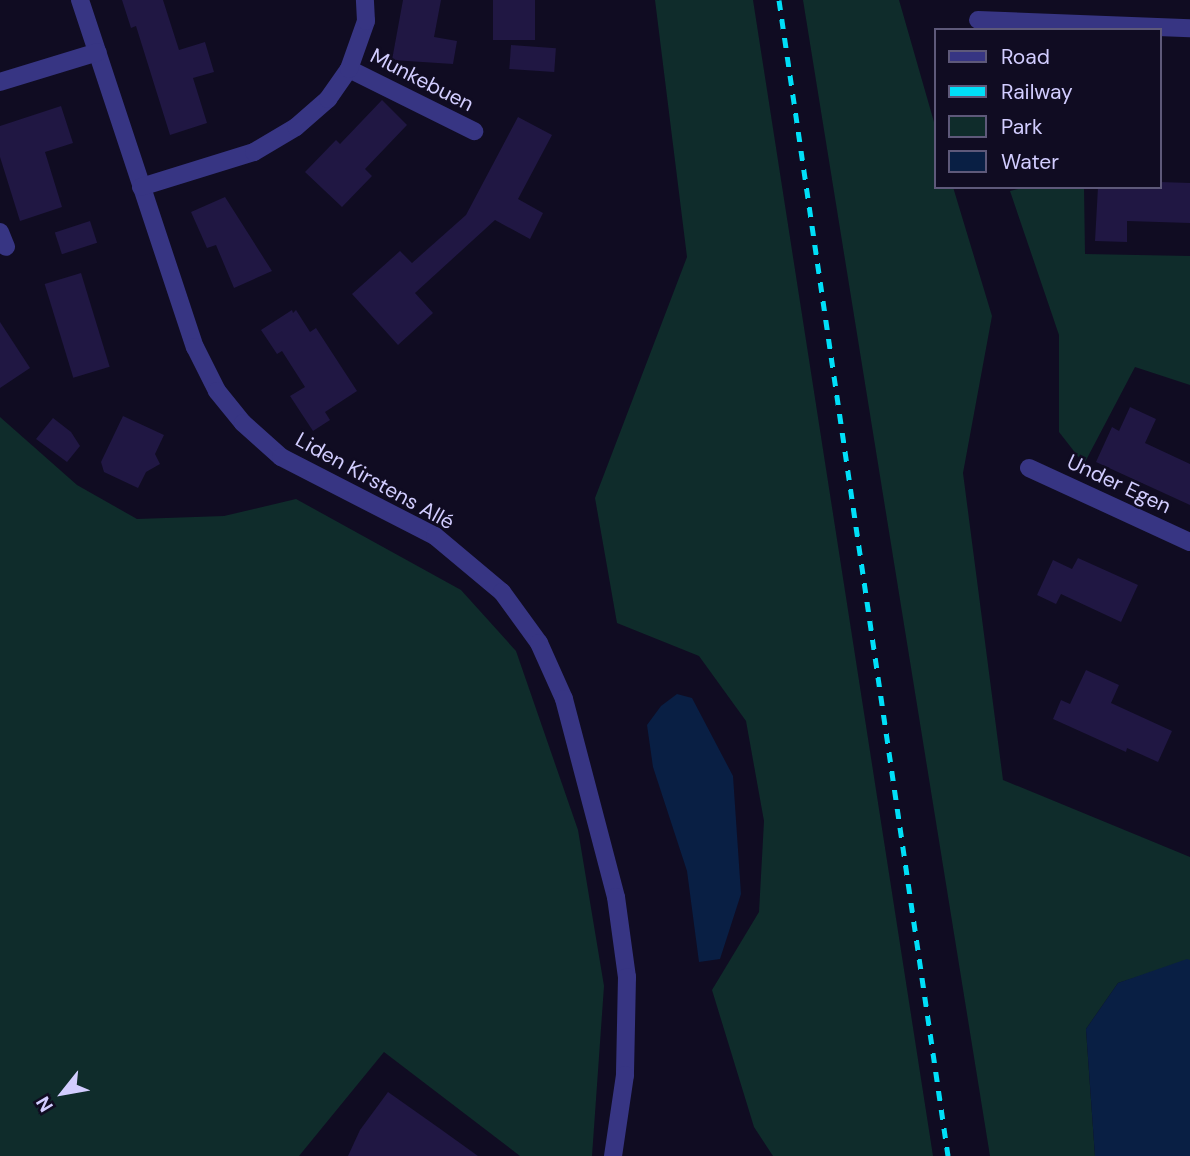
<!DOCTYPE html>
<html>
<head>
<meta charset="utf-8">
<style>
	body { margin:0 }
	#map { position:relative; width:1190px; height:1156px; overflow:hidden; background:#100c22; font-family:"DM Sans",sans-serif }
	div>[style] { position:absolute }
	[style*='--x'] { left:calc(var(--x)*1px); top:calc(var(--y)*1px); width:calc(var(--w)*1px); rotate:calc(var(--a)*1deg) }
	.green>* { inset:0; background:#0f2c2b }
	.water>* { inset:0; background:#091f44 }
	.building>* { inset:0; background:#201743; transform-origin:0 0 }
	.minor>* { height:18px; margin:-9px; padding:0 9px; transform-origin:9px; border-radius:9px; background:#373583 }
	.rail>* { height:5px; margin-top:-2.5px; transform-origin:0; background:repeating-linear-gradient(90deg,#00dff8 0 10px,transparent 0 19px) }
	span { translate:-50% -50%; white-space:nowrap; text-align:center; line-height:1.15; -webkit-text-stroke:5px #100c22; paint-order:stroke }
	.street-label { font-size:21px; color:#d2cdff }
	.legend { position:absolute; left:934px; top:28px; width:228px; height:161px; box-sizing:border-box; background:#100c22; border:2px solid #5e597a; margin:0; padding:9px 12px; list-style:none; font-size:21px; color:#d2cdff }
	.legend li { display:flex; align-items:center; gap:14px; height:35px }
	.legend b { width:35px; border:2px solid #5e597a }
	.north { position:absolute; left:28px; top:1058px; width:70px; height:70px; -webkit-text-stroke:5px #100c22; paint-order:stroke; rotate:239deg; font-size:19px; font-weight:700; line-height:28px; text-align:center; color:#d2cdff }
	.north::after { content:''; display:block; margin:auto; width:24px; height:32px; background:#d2cdff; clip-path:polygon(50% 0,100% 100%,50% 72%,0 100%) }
</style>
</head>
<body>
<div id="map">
	<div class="green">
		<div style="clip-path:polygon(655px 0,753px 0,933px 1156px,773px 1156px,754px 1127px,712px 990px,759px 912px,764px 821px,746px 721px,699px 656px,617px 623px,595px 498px,687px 257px)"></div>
		<div style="clip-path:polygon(803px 0,899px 0,936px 129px,936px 187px,953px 187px,992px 316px,963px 473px,1003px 780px,1190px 857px,1190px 960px,1118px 983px,1086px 1029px,1095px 1156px,990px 1156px)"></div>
		<div style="clip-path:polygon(1027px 187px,1084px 187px,1085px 254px,1190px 256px,1190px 385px,1135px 367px,1084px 464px,1059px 432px,1059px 335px,1010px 191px)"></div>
		<div style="clip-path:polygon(0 417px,77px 485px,137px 519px,224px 516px,296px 499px,461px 590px,516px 651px,578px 830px,604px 986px,592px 1156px,520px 1156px,384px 1052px,299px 1156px,0 1156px)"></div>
	</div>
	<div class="water">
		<div style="clip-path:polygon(677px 694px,692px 698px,733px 776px,741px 894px,720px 959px,699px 962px,687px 871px,653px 767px,647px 725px,661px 706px)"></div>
		<div style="clip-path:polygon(1187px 959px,1190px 960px,1190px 1156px,1095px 1156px,1086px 1029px,1118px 983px)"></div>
	</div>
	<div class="building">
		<div style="clip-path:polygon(122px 0,163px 0,179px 50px,205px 42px,214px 72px,193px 78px,207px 123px,170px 135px,136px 26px,131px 28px)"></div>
		<div style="clip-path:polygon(403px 0,441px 0,434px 37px,457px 41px,453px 64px,392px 60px)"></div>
		<div style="left:493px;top:0;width:42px;height:40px"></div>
		<div style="left:511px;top:45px;width:45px;height:24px;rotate:4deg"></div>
		<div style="clip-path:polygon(382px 100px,407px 125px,365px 169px,372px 176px,342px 207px,305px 172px,336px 140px,340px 144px)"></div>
		<div style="clip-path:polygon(61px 106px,73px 143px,45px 152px,62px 207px,20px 221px,0 157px,0 126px)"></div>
		<div style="clip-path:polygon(518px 117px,552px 135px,518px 199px,543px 213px,530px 239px,495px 220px,415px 293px,433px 313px,398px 345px,352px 294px,400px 251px,412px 263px,466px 215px)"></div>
		<div style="clip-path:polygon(1160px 182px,1190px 183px,1190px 223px,1127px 221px,1127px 242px,1095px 241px,1098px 187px,1160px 187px)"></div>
		<div style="clip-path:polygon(225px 197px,272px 271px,234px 288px,216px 245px,207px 248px,191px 212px)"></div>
		<div style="left:90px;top:221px;width:23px;height:37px;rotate:72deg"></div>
		<div style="left:81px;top:273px;width:98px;height:38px;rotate:73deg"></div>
		<div style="clip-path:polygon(292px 310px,293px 313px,296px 310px,310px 332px,316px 328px,357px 391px,325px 412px,330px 420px,313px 431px,290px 396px,305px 387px,282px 351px,277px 354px,261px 330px)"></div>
		<div style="clip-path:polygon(0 322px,30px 368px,0 388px)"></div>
		<div style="clip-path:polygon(1130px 407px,1156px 419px,1145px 443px,1190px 464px,1190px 505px,1096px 462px,1112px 427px,1119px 431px)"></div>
		<div style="clip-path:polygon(123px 416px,164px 435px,155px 454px,160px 464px,146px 472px,138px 488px,104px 472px,101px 462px)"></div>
		<div style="clip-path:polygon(53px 418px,71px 432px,80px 446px,67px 462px,36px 439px)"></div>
		<div style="clip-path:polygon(1078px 558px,1138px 585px,1121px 622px,1061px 594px,1056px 604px,1037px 595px,1053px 560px,1072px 569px)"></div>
		<div style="clip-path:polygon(1086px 670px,1119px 685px,1111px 703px,1172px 731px,1158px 762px,1127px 748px,1126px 752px,1053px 719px,1061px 700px,1070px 704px)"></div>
		<div style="clip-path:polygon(388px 1092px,439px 1128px,478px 1156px,348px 1156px,360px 1130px)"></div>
	</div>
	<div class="minor">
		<div style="--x:80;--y:0;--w:366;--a:71.7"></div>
		<div style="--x:195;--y:347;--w:49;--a:63.4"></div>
		<div style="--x:217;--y:391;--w:41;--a:50.9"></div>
		<div style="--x:243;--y:423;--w:51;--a:41.8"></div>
		<div style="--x:281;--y:457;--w:173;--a:27.2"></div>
		<div style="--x:435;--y:536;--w:87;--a:39.9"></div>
		<div style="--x:502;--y:592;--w:63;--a:54"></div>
		<div style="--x:539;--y:643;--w:61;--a:65.9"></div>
		<div style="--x:564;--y:699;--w:205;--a:75.3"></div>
		<div style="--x:616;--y:897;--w:81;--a:82.2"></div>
		<div style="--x:627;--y:977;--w:98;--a:91.2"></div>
		<div style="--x:625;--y:1075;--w:82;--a:98.4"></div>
		<div style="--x:978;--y:20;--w:212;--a:2.2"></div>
		<div style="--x:349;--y:69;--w:140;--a:26.4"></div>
		<div style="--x:0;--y:82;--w:102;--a:-17"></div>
		<div style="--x:141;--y:187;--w:118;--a:-17.2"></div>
		<div style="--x:254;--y:152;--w:49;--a:-30.8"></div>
		<div style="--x:296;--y:127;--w:43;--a:-41.2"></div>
		<div style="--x:328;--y:99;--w:37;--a:-55"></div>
		<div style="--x:349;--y:69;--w:51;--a:-70.5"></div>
		<div style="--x:366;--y:21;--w:21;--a:-93"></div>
		<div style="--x:0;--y:232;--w:16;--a:68"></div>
		<div style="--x:1029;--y:468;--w:177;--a:24.7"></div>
	</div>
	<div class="rail">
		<div style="--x:779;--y:0;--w:1168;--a:81.68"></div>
	</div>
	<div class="street-label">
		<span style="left:422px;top:80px;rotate:27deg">Munkebuen</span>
		<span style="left:375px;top:481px;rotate:29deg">Liden Kirstens Allé</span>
		<span style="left:1119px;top:484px;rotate:25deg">Under Egen</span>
	</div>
	<ul class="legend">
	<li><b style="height:9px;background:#373583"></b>Road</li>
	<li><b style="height:9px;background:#00dff8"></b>Railway</li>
	<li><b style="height:19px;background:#0f2c2b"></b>Park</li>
	<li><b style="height:19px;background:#091f44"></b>Water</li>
	</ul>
	<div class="north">N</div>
</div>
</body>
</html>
